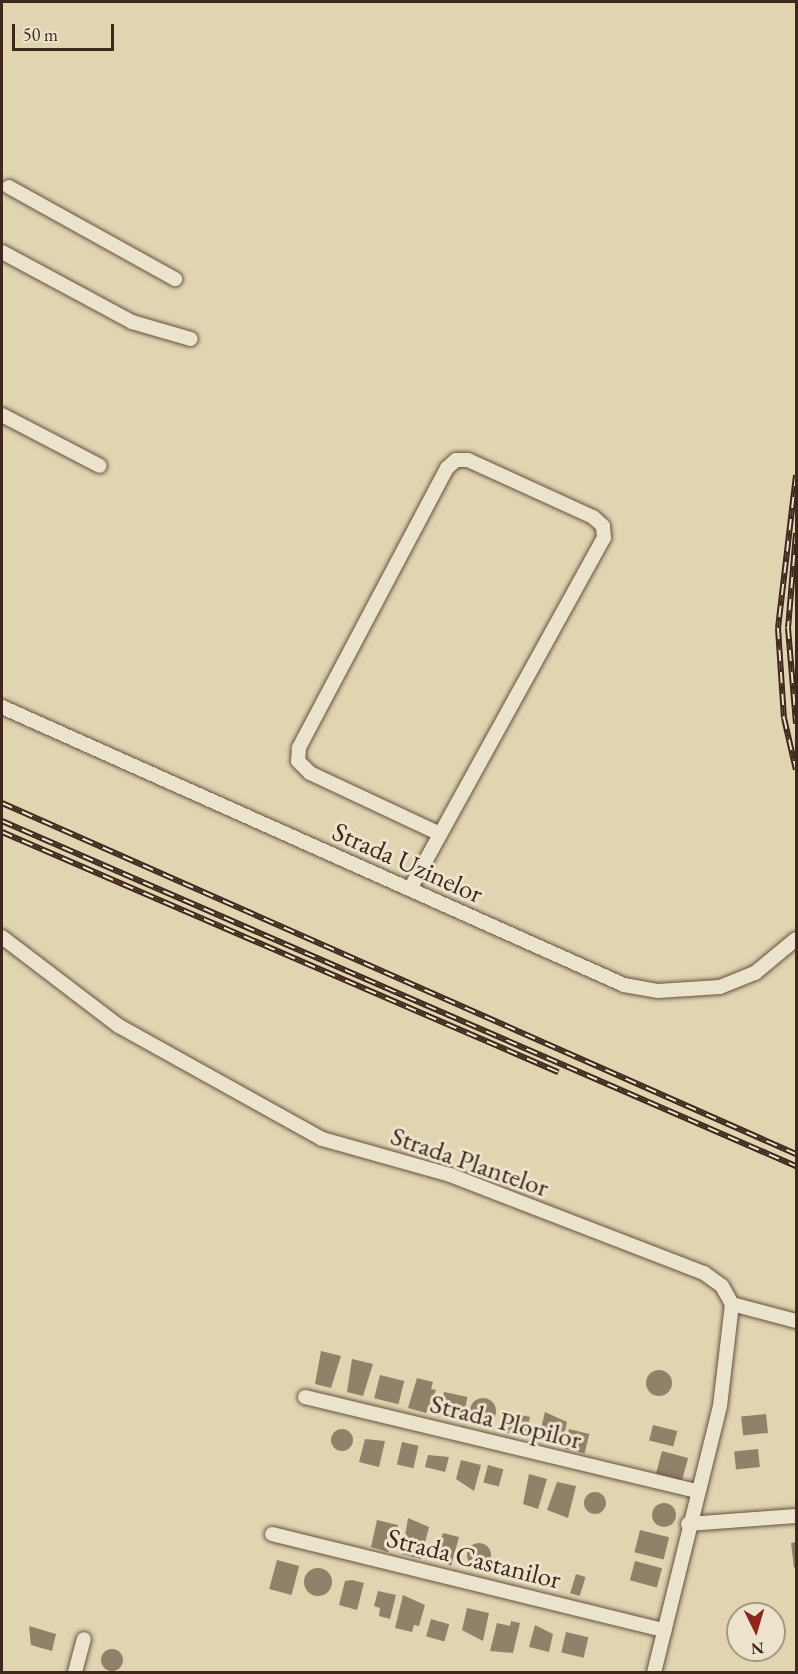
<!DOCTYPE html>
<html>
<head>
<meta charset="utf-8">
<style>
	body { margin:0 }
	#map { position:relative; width:798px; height:1674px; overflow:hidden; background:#e0d4b1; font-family:"EB Garamond",serif }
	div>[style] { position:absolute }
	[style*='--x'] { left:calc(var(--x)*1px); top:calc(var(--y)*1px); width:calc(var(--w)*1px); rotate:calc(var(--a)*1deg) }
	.building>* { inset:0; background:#928169; transform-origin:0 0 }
	.round { border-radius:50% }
	.roads { filter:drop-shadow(0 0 2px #665240) drop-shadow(0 0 2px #665240) }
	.minor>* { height:14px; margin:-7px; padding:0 7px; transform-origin:7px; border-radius:7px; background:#ebe3cc }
	.rail>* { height:6px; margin-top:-3px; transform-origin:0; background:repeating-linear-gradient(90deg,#ebe3cc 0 11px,#3e271b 0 22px); box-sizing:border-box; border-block:2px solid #3e271b }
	span { translate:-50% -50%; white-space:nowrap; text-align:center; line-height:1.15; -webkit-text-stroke:6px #ebe3cc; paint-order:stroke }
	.street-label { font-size:27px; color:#3e271b }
	.frame { position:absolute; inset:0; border:3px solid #3e271b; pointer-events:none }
	.north { position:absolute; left:726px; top:1602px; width:60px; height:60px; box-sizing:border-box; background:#ebe3cc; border:2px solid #a69885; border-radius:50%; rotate:175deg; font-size:16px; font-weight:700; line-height:24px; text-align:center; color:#3e271b }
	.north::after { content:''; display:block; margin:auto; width:21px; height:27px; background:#8f2418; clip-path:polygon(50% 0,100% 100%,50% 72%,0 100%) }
	.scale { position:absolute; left:12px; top:24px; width:102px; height:27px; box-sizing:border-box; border:3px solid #3e271b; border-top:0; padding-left:8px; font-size:18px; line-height:21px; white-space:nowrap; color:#3e271b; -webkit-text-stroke:4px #ebe3cc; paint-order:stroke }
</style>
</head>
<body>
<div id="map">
	<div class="building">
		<div style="clip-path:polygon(321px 1351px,341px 1356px,331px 1388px,315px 1384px)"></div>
		<div style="clip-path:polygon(352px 1359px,373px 1364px,363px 1396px,347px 1392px)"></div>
		<div class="round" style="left:646px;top:1370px;width:26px;height:26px"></div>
		<div style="left:380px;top:1375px;width:25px;height:24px;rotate:14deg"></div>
		<div style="clip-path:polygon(417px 1378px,433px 1382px,431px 1389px,436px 1390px,426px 1413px,408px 1408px)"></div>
		<div style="left:444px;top:1392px;width:24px;height:21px;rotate:12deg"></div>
		<div class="round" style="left:470px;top:1398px;width:26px;height:26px"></div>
		<div style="clip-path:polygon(545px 1412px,567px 1422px,562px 1444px,553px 1440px,555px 1432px,541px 1428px)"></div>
		<div style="clip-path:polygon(512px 1413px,530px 1417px,526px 1433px,507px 1433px)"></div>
		<div style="left:766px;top:1414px;width:19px;height:25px;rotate:84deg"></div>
		<div style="left:653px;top:1425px;width:25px;height:16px;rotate:14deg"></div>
		<div class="round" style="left:331px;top:1429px;width:22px;height:22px"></div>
		<div style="left:569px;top:1429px;width:21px;height:20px;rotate:14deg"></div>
		<div style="clip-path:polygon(365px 1439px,385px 1441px,379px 1467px,359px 1462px)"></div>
		<div style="left:402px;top:1442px;width:17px;height:23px;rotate:13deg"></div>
		<div style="left:758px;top:1449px;width:18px;height:24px;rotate:84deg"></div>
		<div style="left:662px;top:1451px;width:27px;height:23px;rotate:15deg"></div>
		<div style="clip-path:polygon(428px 1455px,449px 1457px,445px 1472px,425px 1467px)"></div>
		<div style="clip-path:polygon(461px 1460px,481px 1465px,474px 1491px,456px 1479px)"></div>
		<div style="left:488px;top:1465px;width:16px;height:18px;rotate:15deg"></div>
		<div style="clip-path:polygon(529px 1474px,547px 1479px,538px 1509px,523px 1504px)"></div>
		<div style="clip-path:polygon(557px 1482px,576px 1486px,568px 1518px,547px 1510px)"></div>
		<div class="round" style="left:584px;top:1492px;width:22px;height:22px"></div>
		<div class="round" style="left:652px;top:1503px;width:24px;height:24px"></div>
		<div style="clip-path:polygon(408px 1518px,429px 1527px,421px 1559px,402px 1554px)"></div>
		<div style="clip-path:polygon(377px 1520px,398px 1525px,388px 1552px,371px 1547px)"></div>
		<div style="left:640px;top:1530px;width:30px;height:23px;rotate:14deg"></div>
		<div style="clip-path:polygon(443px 1533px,459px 1537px,451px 1566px,434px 1557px)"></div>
		<div style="clip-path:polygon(796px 1542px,796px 1567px,794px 1568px,791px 1543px)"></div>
		<div class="round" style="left:467px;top:1543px;width:24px;height:24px"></div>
		<div style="left:277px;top:1560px;width:23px;height:30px;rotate:15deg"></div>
		<div style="left:635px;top:1561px;width:28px;height:20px;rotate:15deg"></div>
		<div class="round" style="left:304px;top:1568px;width:28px;height:28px"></div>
		<div style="left:576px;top:1574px;width:10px;height:20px;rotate:17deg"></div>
		<div style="clip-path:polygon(352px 1580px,364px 1583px,357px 1610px,339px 1605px,345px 1581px)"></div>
		<div style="clip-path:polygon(378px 1591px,396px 1595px,390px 1619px,379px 1616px,380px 1608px,374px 1606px)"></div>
		<div style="clip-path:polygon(403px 1595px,425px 1605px,419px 1626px,414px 1625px,412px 1632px,395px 1628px)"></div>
		<div style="clip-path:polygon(467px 1608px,489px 1613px,483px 1641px,462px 1630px)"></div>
		<div style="left:431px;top:1619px;width:19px;height:18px;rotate:16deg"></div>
		<div style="clip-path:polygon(511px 1621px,520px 1623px,513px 1653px,490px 1651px,497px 1623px,510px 1626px)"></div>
		<div style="clip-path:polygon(535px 1625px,553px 1634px,549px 1652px,529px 1647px)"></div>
		<div style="clip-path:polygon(29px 1626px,56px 1634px,52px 1651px,31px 1645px)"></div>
		<div style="left:566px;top:1632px;width:23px;height:21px;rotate:13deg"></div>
		<div class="round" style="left:101px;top:1649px;width:22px;height:22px"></div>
	</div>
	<div class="roads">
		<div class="minor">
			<div style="--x:9;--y:187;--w:190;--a:29"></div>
			<div style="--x:2;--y:252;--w:148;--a:28.3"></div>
			<div style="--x:132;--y:322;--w:61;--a:16.1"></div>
			<div style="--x:2;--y:415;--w:110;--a:27.5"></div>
			<div style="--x:2;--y:707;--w:681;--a:24.08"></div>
			<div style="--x:624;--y:985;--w:35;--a:10"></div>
			<div style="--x:658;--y:991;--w:62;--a:-3.7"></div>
			<div style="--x:720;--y:987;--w:38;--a:-22"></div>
			<div style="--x:755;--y:973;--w:53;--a:-39.7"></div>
			<div style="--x:410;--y:889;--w:401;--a:-61.1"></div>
			<div style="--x:604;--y:538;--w:12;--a:-95"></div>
			<div style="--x:603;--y:526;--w:13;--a:-138"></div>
			<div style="--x:593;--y:517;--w:137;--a:-155.5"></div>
			<div style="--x:468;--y:460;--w:12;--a:180"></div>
			<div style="--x:456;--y:460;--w:12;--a:138"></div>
			<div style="--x:447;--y:468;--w:317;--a:117.9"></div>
			<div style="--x:299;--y:748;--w:13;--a:94"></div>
			<div style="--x:298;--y:761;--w:17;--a:45"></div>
			<div style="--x:310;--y:773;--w:144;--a:25.1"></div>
			<div style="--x:2;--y:937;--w:147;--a:37.3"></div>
			<div style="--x:119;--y:1026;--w:232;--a:29.1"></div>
			<div style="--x:322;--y:1139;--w:133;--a:15.7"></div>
			<div style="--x:450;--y:1175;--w:272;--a:21.1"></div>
			<div style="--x:704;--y:1273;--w:22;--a:36"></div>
			<div style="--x:722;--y:1286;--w:21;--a:61"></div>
			<div style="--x:732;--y:1304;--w:103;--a:96.7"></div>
			<div style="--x:720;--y:1406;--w:274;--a:103.9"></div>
			<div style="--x:732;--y:1304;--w:66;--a:14.9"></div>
			<div style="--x:305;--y:1397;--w:402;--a:13.5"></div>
			<div style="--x:688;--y:1524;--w:108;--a:-4.2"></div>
			<div style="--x:272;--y:1534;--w:404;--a:13.8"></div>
			<div style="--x:75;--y:1672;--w:34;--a:-75"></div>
		</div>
	</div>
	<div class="rail">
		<div style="--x:796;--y:475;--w:154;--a:96.7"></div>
		<div style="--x:778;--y:628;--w:90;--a:86.2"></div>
		<div style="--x:784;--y:718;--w:53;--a:77"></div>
		<div style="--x:796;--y:533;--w:95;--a:94.8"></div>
		<div style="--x:788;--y:628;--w:96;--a:85.2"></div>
		<div style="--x:2;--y:803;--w:868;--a:23.85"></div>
		<div style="--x:2;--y:821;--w:866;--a:23.49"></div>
		<div style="--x:2;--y:832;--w:606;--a:23.35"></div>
	</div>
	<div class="street-label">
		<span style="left:408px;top:862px;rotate:24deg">Strada Uzinelor</span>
		<span style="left:470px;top:1161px;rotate:19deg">Strada Plantelor</span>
		<span style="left:506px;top:1421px;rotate:14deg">Strada Plopilor</span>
		<span style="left:474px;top:1558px;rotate:14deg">Strada Castanilor</span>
	</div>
	<div class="frame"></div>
	<div class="north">N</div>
	<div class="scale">50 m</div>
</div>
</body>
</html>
